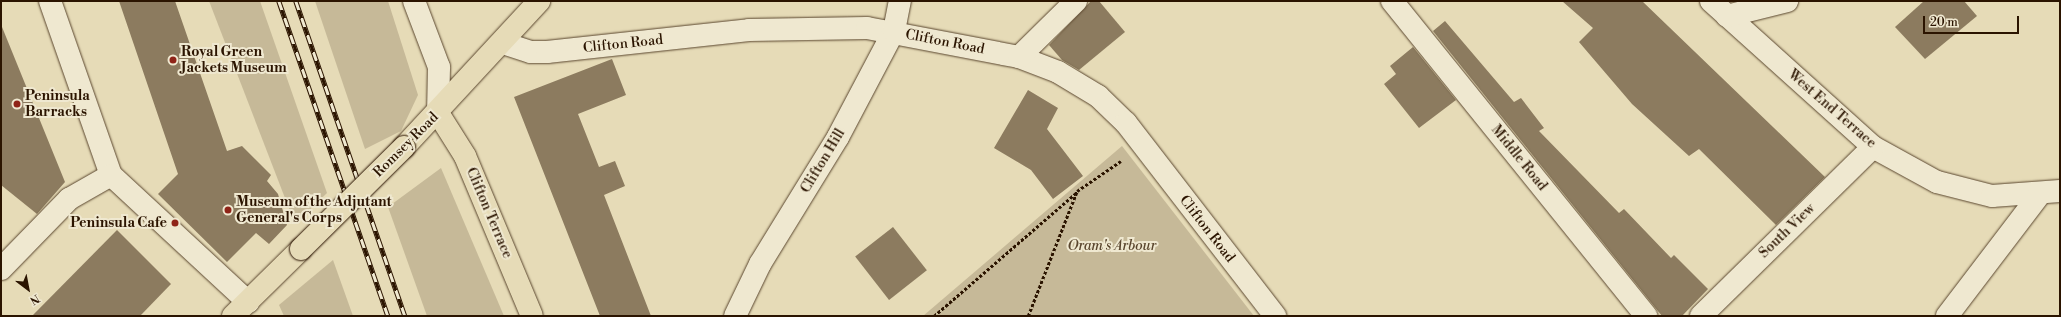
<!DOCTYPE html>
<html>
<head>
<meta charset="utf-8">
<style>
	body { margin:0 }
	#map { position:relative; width:2061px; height:317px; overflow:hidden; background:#e6dbb7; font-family:"Libre Bodoni",serif }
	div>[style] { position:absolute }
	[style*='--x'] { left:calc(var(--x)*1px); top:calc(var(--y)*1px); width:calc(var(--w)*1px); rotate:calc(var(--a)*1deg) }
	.green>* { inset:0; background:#c6b998 }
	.building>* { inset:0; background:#8c7b5f; transform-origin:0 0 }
	.path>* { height:2.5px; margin-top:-1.25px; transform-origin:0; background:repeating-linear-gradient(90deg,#2b1400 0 3px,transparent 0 5px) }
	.roads { filter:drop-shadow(0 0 1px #5a462e) drop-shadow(0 0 1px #5a462e) }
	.minor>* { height:22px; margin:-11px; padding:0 11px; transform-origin:11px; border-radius:11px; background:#efe8d0 }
	.major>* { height:22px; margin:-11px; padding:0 11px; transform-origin:11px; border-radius:11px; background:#e6dbb7 }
	.rail>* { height:4.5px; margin-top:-2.25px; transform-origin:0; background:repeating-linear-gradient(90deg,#efe8d0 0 9px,#2b1400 0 18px); box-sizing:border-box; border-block:1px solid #2b1400 }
	.bridges { filter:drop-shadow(0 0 1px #2b1400) drop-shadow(0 0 1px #2b1400) }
	.major-bridge>* { height:22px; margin:-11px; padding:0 11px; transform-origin:11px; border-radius:11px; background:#e6dbb7 }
	.dots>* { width:11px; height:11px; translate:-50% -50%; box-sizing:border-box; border:2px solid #efe8d0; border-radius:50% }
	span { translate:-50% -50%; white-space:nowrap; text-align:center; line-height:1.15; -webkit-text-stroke:4px #efe8d0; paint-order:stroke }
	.street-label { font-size:14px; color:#2b1400 }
	.poi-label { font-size:14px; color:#2b1400; font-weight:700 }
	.left { translate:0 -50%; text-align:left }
	.right { translate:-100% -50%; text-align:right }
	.park-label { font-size:14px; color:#5a462e; font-style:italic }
	.frame { position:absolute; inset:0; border:2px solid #2b1400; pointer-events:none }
	.north { position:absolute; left:8px; top:269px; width:40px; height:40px; -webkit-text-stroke:3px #efe8d0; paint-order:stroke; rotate:148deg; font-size:11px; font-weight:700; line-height:16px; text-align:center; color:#2b1400 }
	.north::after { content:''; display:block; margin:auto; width:14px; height:18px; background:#2b1400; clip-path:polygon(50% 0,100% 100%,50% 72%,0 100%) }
	.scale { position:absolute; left:1923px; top:16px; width:96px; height:18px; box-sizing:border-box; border:2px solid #2b1400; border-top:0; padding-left:5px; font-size:12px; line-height:14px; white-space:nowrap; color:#2b1400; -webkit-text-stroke:3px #efe8d0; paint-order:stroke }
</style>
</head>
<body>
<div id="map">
	<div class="green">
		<div style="clip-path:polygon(209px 1px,260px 1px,327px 193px,295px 224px)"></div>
		<div style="clip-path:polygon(315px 1px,388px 1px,418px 95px,401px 131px,365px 149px)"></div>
		<div style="clip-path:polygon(1122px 146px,1254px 316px,923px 316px)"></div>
		<div style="clip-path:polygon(441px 168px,504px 316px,427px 316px,388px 207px)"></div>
		<div style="clip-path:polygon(333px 260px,353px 316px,284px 316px,279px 305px)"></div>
	</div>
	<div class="building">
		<div style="clip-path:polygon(119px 1px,175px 1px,227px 151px,242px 146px,271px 175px,267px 181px,278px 194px,287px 225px,269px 244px,256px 233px,227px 262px,158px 194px,178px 174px)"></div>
		<div style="clip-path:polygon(1091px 1px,1099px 1px,1125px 32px,1079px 70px,1062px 60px,1049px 45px)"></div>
		<div style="clip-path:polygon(1562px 1px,1642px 1px,1825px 177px,1776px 225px,1699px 149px,1689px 156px,1632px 104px,1579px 42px,1593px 28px)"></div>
		<div style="clip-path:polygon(1924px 1px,1964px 1px,1977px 16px,1925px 59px,1895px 27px)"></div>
		<div style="clip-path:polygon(1445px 21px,1514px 102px,1521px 98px,1544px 128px,1539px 131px,1619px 213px,1624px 209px,1671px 258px,1674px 255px,1708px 289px,1682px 316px,1662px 316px,1433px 31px)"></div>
		<div style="clip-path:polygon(2px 27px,65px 182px,37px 214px,1px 185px)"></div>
		<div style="clip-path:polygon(1413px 47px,1456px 100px,1419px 128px,1384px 84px,1396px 74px,1390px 66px)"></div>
		<div style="clip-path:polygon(612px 59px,626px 95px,578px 114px,599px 167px,615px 161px,625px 186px,604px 195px,651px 316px,600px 316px,514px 97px)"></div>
		<div style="clip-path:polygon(1028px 90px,1058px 108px,1047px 129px,1083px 176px,1053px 199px,1031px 170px,994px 148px)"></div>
		<div style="left:893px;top:227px;width:55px;height:48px;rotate:52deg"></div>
		<div style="clip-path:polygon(117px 230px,171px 284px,140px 316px,32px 316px)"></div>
	</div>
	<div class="path">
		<div style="--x:934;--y:316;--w:189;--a:-40.9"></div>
		<div style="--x:1028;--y:316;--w:134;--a:-68.6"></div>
		<div style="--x:1077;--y:191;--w:53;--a:-34.3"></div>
	</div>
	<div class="roads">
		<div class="minor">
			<div style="--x:50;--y:1;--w:184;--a:70.7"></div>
			<div style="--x:111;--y:175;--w:187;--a:42.8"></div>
			<div style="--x:414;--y:1;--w:71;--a:69.3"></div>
			<div style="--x:439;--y:67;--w:46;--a:91.2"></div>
			<div style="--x:1392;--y:1;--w:405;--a:51.1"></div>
			<div style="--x:1711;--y:1;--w:218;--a:42"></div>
			<div style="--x:1873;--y:147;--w:73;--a:28.7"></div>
			<div style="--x:1937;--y:182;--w:57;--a:14.3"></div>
			<div style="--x:1992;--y:196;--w:68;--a:-4.2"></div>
			<div style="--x:1727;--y:16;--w:62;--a:-14"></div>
			<div style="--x:503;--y:43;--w:29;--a:18"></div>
			<div style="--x:531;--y:52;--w:16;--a:0"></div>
			<div style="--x:547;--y:52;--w:203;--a:-6.2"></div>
			<div style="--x:749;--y:30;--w:118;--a:-1"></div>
			<div style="--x:867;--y:28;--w:155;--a:10.8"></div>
			<div style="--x:1019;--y:57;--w:42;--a:21"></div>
			<div style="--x:1058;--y:72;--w:47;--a:31"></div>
			<div style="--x:1098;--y:96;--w:39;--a:44"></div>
			<div style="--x:1126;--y:123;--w:244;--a:52.3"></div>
			<div style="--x:1019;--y:57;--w:80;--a:-44.5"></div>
			<div style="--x:1;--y:269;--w:98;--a:-45.8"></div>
			<div style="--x:69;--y:199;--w:48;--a:-29.7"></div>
			<div style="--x:735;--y:316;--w:58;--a:-64.3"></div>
			<div style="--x:760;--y:264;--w:149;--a:-58.4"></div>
			<div style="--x:838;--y:137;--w:120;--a:-62.2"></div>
			<div style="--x:894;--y:31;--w:31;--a:-79"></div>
			<div style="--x:1701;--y:316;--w:241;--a:-44.5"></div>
			<div style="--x:1947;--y:316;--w:153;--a:-52.7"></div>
		</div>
		<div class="major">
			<div style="--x:438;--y:113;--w:51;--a:57.9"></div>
			<div style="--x:465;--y:156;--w:173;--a:67.3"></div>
			<div style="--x:404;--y:147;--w:199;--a:-47.2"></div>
			<div style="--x:233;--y:316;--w:95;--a:-44.6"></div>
		</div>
	</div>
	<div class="rail">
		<div style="--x:279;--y:1;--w:333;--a:70.9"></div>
		<div style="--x:296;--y:1;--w:333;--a:70.9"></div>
	</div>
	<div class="bridges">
		<div class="major-bridge">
			<div style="--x:301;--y:249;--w:145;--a:-44.7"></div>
		</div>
	</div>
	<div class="dots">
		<div style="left:173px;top:60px;background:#8f2418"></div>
		<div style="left:17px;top:104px;background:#8f2418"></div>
		<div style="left:228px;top:210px;background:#8f2418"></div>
		<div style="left:175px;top:223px;background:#8f2418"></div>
	</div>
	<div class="street-label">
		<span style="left:945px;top:42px;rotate:11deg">Clifton Road</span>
		<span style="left:623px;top:44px;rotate:-6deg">Clifton Road</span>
		<span style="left:1832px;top:109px;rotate:41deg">West End Terrace</span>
		<span style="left:406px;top:145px;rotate:-45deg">Romsey Road</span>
		<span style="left:1519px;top:158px;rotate:51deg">Middle Road</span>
		<span style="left:823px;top:161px;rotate:-59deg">Clifton Hill</span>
		<span style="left:489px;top:213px;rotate:67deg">Clifton Terrace</span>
		<span style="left:1207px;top:229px;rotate:52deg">Clifton Road</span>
		<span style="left:1787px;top:231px;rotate:-44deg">South View</span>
	</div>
	<div class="poi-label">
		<span class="left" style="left:181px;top:60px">Royal Green<br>Jackets Museum</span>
		<span class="left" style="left:25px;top:104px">Peninsula<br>Barracks</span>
		<span class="left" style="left:236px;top:210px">Museum of the Adjutant<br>General's Corps</span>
		<span class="right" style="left:167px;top:223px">Peninsula Cafe</span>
	</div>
	<div class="park-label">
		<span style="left:1112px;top:246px">Oram's Arbour</span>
	</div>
	<div class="frame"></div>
	<div class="north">N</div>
	<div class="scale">20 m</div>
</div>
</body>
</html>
